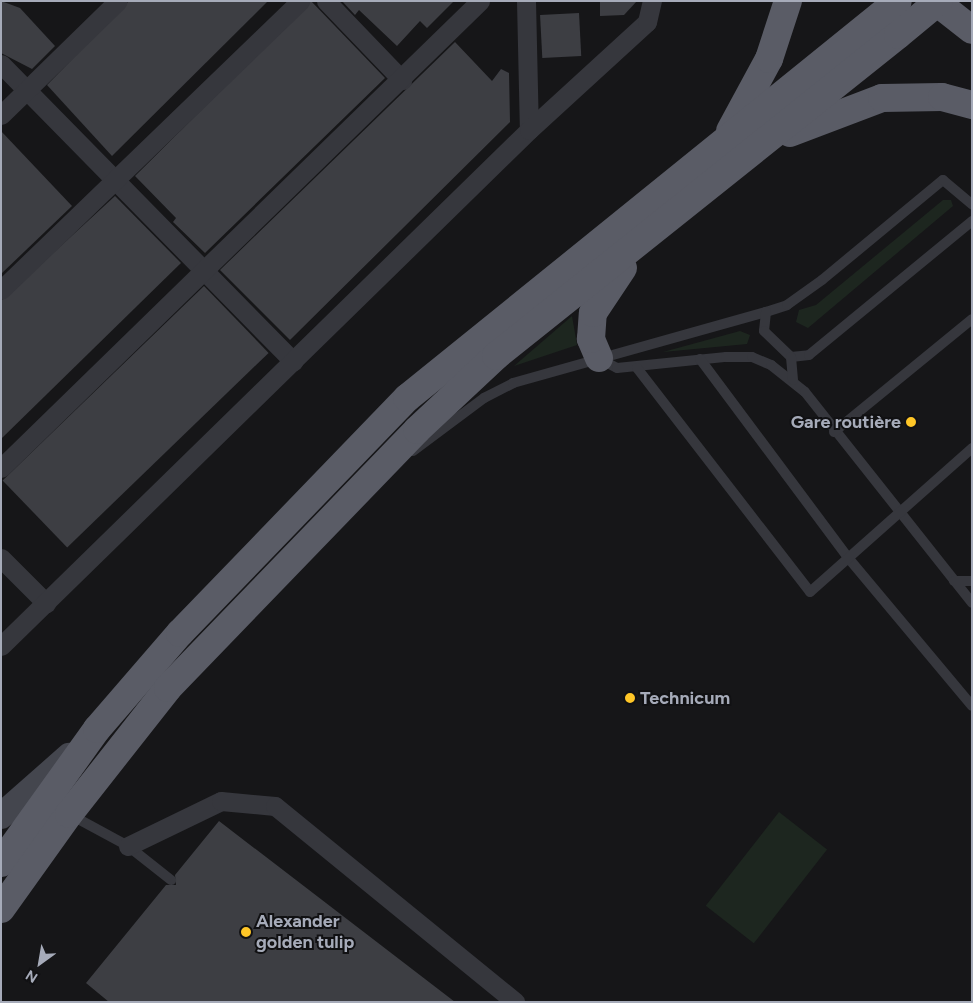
<!DOCTYPE html>
<html>
<head>
<meta charset="utf-8">
<style>
	body { margin:0 }
	#map { position:relative; width:973px; height:1003px; overflow:hidden; background:#161618; font-family:Figtree,sans-serif }
	div>[style] { position:absolute }
	[style*='--x'] { left:calc(var(--x)*1px); top:calc(var(--y)*1px); width:calc(var(--w)*1px); rotate:calc(var(--a)*1deg) }
	.green>* { inset:0; background:#1d261f; transform-origin:0 0 }
	.building>* { inset:0; background:#3d3e43; transform-origin:0 0 }
	.service>* { height:10px; margin:-5px; padding:0 5px; transform-origin:5px; border-radius:5px; background:#36373d }
	.minor>* { height:19px; margin:-9.5px; padding:0 9.5px; transform-origin:9.5px; border-radius:9.5px; background:#36373d }
	.secondary>* { height:26px; margin:-13px; padding:0 13px; transform-origin:13px; border-radius:13px; background:#44464e }
	.trunk>* { height:28px; margin:-14px; padding:0 14px; transform-origin:14px; border-radius:14px; background:#5a5c66 }
	.trunk-bridge>* { height:28px; margin:-14px; padding:0 14px; transform-origin:14px; border-radius:14px; background:#5a5c66 }
	.dots>* { width:14px; height:14px; translate:-50% -50%; box-sizing:border-box; border:2px solid #111113; border-radius:50% }
	span { translate:-50% -50%; white-space:nowrap; text-align:center; line-height:1.15; -webkit-text-stroke:4px #111113; paint-order:stroke }
	.poi-label { font-size:18px; color:#a6abb9; font-weight:700 }
	.right { translate:-100% -50%; text-align:right }
	.left { translate:0 -50%; text-align:left }
	.frame { position:absolute; inset:0; border:2px solid #a6abb9; pointer-events:none }
	.north { position:absolute; left:15px; top:938px; width:50px; height:50px; -webkit-text-stroke:4px #111113; paint-order:stroke; rotate:212deg; font-size:14px; font-weight:700; line-height:20px; text-align:center; color:#a6abb9 }
	.north::after { content:''; display:block; margin:auto; width:18px; height:22px; background:#a6abb9; clip-path:polygon(50% 0,100% 100%,50% 72%,0 100%) }
</style>
</head>
<body>
<div id="map">
	<div class="green">
		<div style="clip-path:polygon(943px 200px,951px 200px,953px 206px,808px 328px,796px 322px,799px 310px,816px 305px)"></div>
		<div style="clip-path:polygon(572px 316px,577px 345px,514px 366px)"></div>
		<div style="clip-path:polygon(740px 331px,750px 335px,747px 344px,663px 352px)"></div>
		<div style="left:779px;top:812px;width:61px;height:119px;rotate:38deg"></div>
	</div>
	<div class="building">
		<div style="clip-path:polygon(1px 1px,20px 8px,55px 46px,32px 69px,1px 53px)"></div>
		<div style="clip-path:polygon(129px 1px,268px 1px,112px 156px,47px 85px)"></div>
		<div style="clip-path:polygon(311px 1px,385px 78px,205px 253px,173px 222px,176px 218px,135px 176px)"></div>
		<div style="clip-path:polygon(342px 1px,454px 1px,427px 28px,420px 21px,397px 46px,359px 10px,355px 15px)"></div>
		<div style="clip-path:polygon(600px 1px,637px 1px,624px 15px,600px 16px)"></div>
		<div style="left:579px;top:13px;width:43px;height:39px;rotate:87deg"></div>
		<div style="clip-path:polygon(455px 42px,492px 81px,501px 69px,509px 73px,510px 122px,290px 340px,220px 270px)"></div>
		<div style="clip-path:polygon(1px 131px,72px 206px,1px 274px)"></div>
		<div style="clip-path:polygon(115px 196px,181px 263px,1px 439px,1px 301px)"></div>
		<div style="left:204px;top:286px;width:93px;height:280px;rotate:46deg"></div>
		<div style="clip-path:polygon(219px 821px,455px 1002px,109px 1002px,86px 983px,166px 885px,176px 885px,175px 875px)"></div>
	</div>
	<div class="service">
		<div style="--x:766;--y:312;--w:22;--a:-18"></div>
		<div style="--x:787;--y:305;--w:43;--a:-35.5"></div>
		<div style="--x:822;--y:280;--w:157;--a:-39.6"></div>
		<div style="--x:943;--y:180;--w:38;--a:40"></div>
		<div style="--x:791;--y:357;--w:18;--a:-6"></div>
		<div style="--x:809;--y:355;--w:211;--a:-39.4"></div>
		<div style="--x:600;--y:359;--w:19;--a:28"></div>
		<div style="--x:617;--y:368;--w:110;--a:-5.8"></div>
		<div style="--x:726;--y:357;--w:26;--a:0"></div>
		<div style="--x:752;--y:357;--w:21;--a:23"></div>
		<div style="--x:771;--y:365;--w:43;--a:38.5"></div>
		<div style="--x:805;--y:392;--w:269;--a:51.6"></div>
		<div style="--x:700;--y:359;--w:251;--a:53.3"></div>
		<div style="--x:850;--y:560;--w:190;--a:50.1"></div>
		<div style="--x:637;--y:368;--w:283;--a:52.3"></div>
		<div style="--x:810;--y:592;--w:217;--a:-41.6"></div>
		<div style="--x:834;--y:432;--w:178;--a:-39.3"></div>
		<div style="--x:413;--y:451;--w:89;--a:-36.7"></div>
		<div style="--x:484;--y:398;--w:33;--a:-27"></div>
		<div style="--x:513;--y:383;--w:263;--a:-15.7"></div>
		<div style="--x:766;--y:312;--w:19;--a:96"></div>
		<div style="--x:764;--y:331;--w:37;--a:44"></div>
		<div style="--x:791;--y:357;--w:23;--a:85"></div>
		<div style="--x:954;--y:581;--w:18;--a:0"></div>
		<div style="--x:69;--y:814;--w:67;--a:28.5"></div>
		<div style="--x:128;--y:846;--w:55;--a:38.3"></div>
	</div>
	<div class="minor">
		<div style="--x:326;--y:1;--w:110;--a:46.1"></div>
		<div style="--x:526;--y:1;--w:129;--a:88.7"></div>
		<div style="--x:1;--y:64;--w:417;--a:45.5"></div>
		<div style="--x:1;--y:115;--w:163;--a:-44.3"></div>
		<div style="--x:1;--y:290;--w:416;--a:-44"></div>
		<div style="--x:1;--y:468;--w:669;--a:-44.27"></div>
		<div style="--x:1;--y:558;--w:64;--a:45"></div>
		<div style="--x:1;--y:646;--w:738;--a:-44.34"></div>
		<div style="--x:529;--y:130;--w:160;--a:-42.5"></div>
		<div style="--x:647;--y:22;--w:22;--a:-77"></div>
		<div style="--x:128;--y:846;--w:103;--a:-25.8"></div>
		<div style="--x:221;--y:801;--w:54;--a:5.3"></div>
		<div style="--x:275;--y:806;--w:310;--a:39.2"></div>
	</div>
	<div class="secondary">
		<div style="--x:1;--y:816;--w:91;--a:-41.4"></div>
	</div>
	<div class="trunk">
		<div style="--x:935;--y:1;--w:47;--a:38.1"></div>
		<div style="--x:730;--y:131;--w:82;--a:-61.6"></div>
		<div style="--x:769;--y:59;--w:61;--a:-71.9"></div>
		<div style="--x:790;--y:133;--w:98;--a:-20.8"></div>
		<div style="--x:882;--y:98;--w:60;--a:-1"></div>
		<div style="--x:942;--y:97;--w:31;--a:15"></div>
		<div style="--x:599;--y:358;--w:21;--a:-113"></div>
		<div style="--x:591;--y:339;--w:26;--a:-86"></div>
		<div style="--x:593;--y:313;--w:54;--a:-56.3"></div>
		<div style="--x:1;--y:863;--w:165;--a:-54.4"></div>
		<div style="--x:97;--y:729;--w:127;--a:-49.2"></div>
		<div style="--x:180;--y:633;--w:327;--a:-46"></div>
		<div style="--x:407;--y:398;--w:631;--a:-38.96"></div>
		<div style="--x:1;--y:909;--w:117;--a:-54.4"></div>
		<div style="--x:69;--y:814;--w:160;--a:-51.8"></div>
		<div style="--x:168;--y:688;--w:359;--a:-46"></div>
		<div style="--x:417;--y:430;--w:108;--a:-43.1"></div>
		<div style="--x:496;--y:356;--w:514;--a:-38.61"></div>
	</div>
	<div class="trunk-bridge">
		<div style="--x:898;--y:35;--w:53;--a:-39.7"></div>
	</div>
	<div class="dots">
		<div style="left:911px;top:422px;background:#ffc627"></div>
		<div style="left:630px;top:698px;background:#ffc627"></div>
		<div style="left:246px;top:932px;background:#ffc627"></div>
	</div>
	<div class="poi-label">
		<span class="right" style="left:901px;top:422px">Gare routière</span>
		<span class="left" style="left:640px;top:698px">Technicum</span>
		<span class="left" style="left:256px;top:932px">Alexander<br>golden tulip</span>
	</div>
	<div class="frame"></div>
	<div class="north">N</div>
</div>
</body>
</html>
